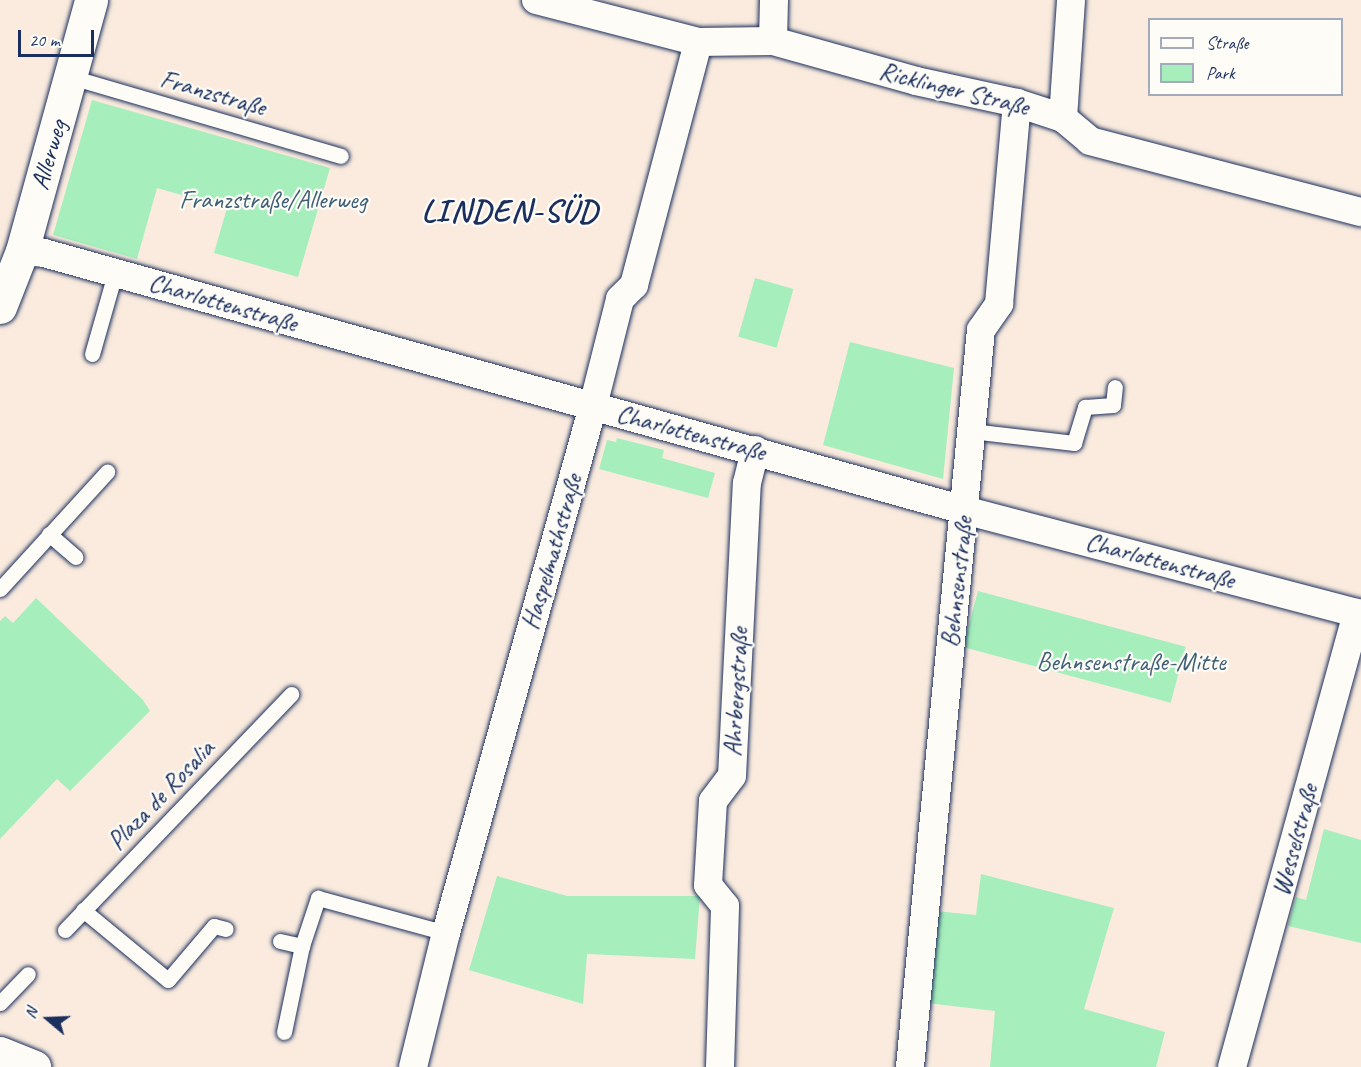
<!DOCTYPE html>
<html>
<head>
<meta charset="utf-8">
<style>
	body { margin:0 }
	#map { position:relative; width:1361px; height:1067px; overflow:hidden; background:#faebde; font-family:Caveat,sans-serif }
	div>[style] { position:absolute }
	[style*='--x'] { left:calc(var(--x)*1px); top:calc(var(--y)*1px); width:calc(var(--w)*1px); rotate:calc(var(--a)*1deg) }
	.green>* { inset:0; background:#a6eebc; transform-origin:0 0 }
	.roads { filter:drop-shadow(0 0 2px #1b2f5e) drop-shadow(0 0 2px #1b2f5e) }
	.service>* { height:15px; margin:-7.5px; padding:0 7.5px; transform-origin:7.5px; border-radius:7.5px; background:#fdfcf7 }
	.minor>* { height:28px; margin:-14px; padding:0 14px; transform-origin:14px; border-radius:14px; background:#fdfcf7 }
	.tertiary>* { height:33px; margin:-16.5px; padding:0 16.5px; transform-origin:16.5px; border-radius:16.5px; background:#fdfcf7 }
	.primary>* { height:33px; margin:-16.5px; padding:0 16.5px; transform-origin:16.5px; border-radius:16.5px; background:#fdfcf7 }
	span { translate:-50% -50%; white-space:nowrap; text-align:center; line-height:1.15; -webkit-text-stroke:4.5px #fdfcf7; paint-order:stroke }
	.street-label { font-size:26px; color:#1b2f5e }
	.park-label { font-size:26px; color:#3e5f76 }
	.district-label { font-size:32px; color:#1b2f5e; font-weight:700; letter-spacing:1.5px }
	.legend { position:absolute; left:1148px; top:18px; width:195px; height:78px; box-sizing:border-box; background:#fdfcf7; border:2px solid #a3aaba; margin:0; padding:8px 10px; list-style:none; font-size:18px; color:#1b2f5e }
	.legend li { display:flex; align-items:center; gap:12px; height:30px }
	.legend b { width:30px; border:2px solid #a3aaba }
	.north { position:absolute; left:18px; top:989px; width:60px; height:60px; -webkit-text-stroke:4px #fdfcf7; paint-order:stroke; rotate:289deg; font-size:16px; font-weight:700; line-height:24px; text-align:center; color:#1b2f5e }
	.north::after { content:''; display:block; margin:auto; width:21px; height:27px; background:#1b2f5e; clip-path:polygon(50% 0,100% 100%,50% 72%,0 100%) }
	.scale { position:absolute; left:18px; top:30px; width:76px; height:27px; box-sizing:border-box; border:3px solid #1b2f5e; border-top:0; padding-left:8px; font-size:18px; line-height:21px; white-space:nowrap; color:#1b2f5e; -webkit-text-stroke:4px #fdfcf7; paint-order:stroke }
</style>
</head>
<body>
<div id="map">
	<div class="green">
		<div style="clip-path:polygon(92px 100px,330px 168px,298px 277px,214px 253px,227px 208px,157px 188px,137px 259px,53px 235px)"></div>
		<div style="left:755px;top:278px;width:40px;height:61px;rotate:16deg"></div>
		<div style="clip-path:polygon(850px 342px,954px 368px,943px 479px,823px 445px)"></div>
		<div style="clip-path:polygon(617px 438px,664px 450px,662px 458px,715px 473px,708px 498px,599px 469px,607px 440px,616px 442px)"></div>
		<div style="left:978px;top:591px;width:215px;height:58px;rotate:15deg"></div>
		<div style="clip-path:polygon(36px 598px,143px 700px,150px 711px,70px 791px,57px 779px,0 839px,0 621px,5px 616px,13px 623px)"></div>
		<div style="clip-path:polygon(1324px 829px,1361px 840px,1361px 943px,1288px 926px,1296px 897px,1306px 900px)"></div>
		<div style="clip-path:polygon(981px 874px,1114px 908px,1084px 1009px,1165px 1032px,1156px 1067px,990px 1067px,995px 1011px,927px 1003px,935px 911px,976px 915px)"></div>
		<div style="clip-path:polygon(497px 876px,567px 896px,700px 896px,695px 959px,587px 954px,583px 1004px,469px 970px)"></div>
	</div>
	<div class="roads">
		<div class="service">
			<div style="--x:71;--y:77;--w:281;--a:16.3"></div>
			<div style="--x:92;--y:354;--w:84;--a:-74.1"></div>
			<div style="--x:971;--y:431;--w:104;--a:6.6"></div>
			<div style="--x:1074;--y:443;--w:38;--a:-73"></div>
			<div style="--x:1085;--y:407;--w:28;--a:-4"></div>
			<div style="--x:1113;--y:405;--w:18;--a:-84"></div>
			<div style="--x:49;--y:534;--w:35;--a:41"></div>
			<div style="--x:0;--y:589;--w:159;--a:-47.6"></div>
			<div style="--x:83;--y:910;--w:110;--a:39.5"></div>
			<div style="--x:168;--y:980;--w:71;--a:-49.6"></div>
			<div style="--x:214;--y:926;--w:12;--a:14"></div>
			<div style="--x:65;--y:930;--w:327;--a:-46.2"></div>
			<div style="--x:280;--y:941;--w:23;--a:13"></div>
			<div style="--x:302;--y:946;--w:51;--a:-71.6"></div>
			<div style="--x:318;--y:898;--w:133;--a:15.3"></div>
			<div style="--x:0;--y:1003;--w:40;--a:-46"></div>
			<div style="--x:284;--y:1032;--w:88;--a:-78.2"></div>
		</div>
		<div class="minor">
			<div style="--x:536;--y:0;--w:167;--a:14.5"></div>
			<div style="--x:698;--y:42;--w:75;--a:-0.8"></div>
			<div style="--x:773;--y:41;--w:148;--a:15.6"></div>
			<div style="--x:916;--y:81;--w:103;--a:12.3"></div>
			<div style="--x:1017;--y:103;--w:48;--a:18.1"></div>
			<div style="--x:1063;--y:118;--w:35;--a:40"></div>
			<div style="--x:1090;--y:141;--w:280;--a:14.7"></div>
			<div style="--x:773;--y:41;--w:41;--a:-88.6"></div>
			<div style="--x:1063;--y:118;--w:118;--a:-86.1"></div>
			<div style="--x:22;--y:251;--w:22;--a:5"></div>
			<div style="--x:44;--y:253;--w:955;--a:15.61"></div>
			<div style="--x:964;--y:510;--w:410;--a:14.7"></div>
			<div style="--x:413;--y:1067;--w:138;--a:-76.2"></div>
			<div style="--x:446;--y:933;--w:547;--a:-74.41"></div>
			<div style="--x:593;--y:406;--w:110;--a:-75.8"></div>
			<div style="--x:620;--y:299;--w:20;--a:-45"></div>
			<div style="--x:634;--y:285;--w:251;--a:-75.2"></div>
			<div style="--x:720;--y:1067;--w:161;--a:-88.2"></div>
			<div style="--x:725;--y:906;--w:27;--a:-129"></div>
			<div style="--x:708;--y:885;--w:84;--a:-86.6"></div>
			<div style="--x:713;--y:801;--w:31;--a:-53"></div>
			<div style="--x:732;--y:776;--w:293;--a:-87.1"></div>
			<div style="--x:747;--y:483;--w:34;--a:-76"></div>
			<div style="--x:910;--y:1067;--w:740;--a:-84.5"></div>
			<div style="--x:981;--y:330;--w:32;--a:-55"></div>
			<div style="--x:999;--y:304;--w:202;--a:-84.9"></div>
			<div style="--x:1232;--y:1067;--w:471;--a:-74.6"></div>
		</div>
		<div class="tertiary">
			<div style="--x:0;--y:307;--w:60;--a:-68.6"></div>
			<div style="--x:22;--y:251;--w:260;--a:-74.6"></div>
		</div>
		<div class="primary">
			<div style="--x:0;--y:1053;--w:37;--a:22"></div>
		</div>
	</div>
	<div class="street-label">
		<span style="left:954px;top:89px;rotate:14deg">Ricklinger Straße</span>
		<span style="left:213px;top:93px;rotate:16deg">Franzstraße</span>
		<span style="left:49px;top:155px;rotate:-74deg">Allerweg</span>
		<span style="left:223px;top:303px;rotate:16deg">Charlottenstraße</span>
		<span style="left:691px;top:433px;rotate:15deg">Charlottenstraße</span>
		<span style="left:552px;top:552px;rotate:-74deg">Haspelmathstraße</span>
		<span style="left:1160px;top:561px;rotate:15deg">Charlottenstraße</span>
		<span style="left:957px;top:582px;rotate:-84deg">Behnsenstraße</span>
		<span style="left:736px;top:692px;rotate:-87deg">Ahrbergstraße</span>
		<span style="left:161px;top:795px;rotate:-46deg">Plaza de Rosalia</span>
		<span style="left:1295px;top:840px;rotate:-75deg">Wesselstraße</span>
	</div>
	<div class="park-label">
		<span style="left:273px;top:200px">Franzstraße/Allerweg</span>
		<span style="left:1131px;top:662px">Behnsenstraße-Mitte</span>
	</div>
	<div class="district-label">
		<span style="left:510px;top:211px">LINDEN-SÜD</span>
	</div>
	<ul class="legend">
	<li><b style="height:8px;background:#fdfcf7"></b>Straße</li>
	<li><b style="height:16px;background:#a6eebc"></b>Park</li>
	</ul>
	<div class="north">N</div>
	<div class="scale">20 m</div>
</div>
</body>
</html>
